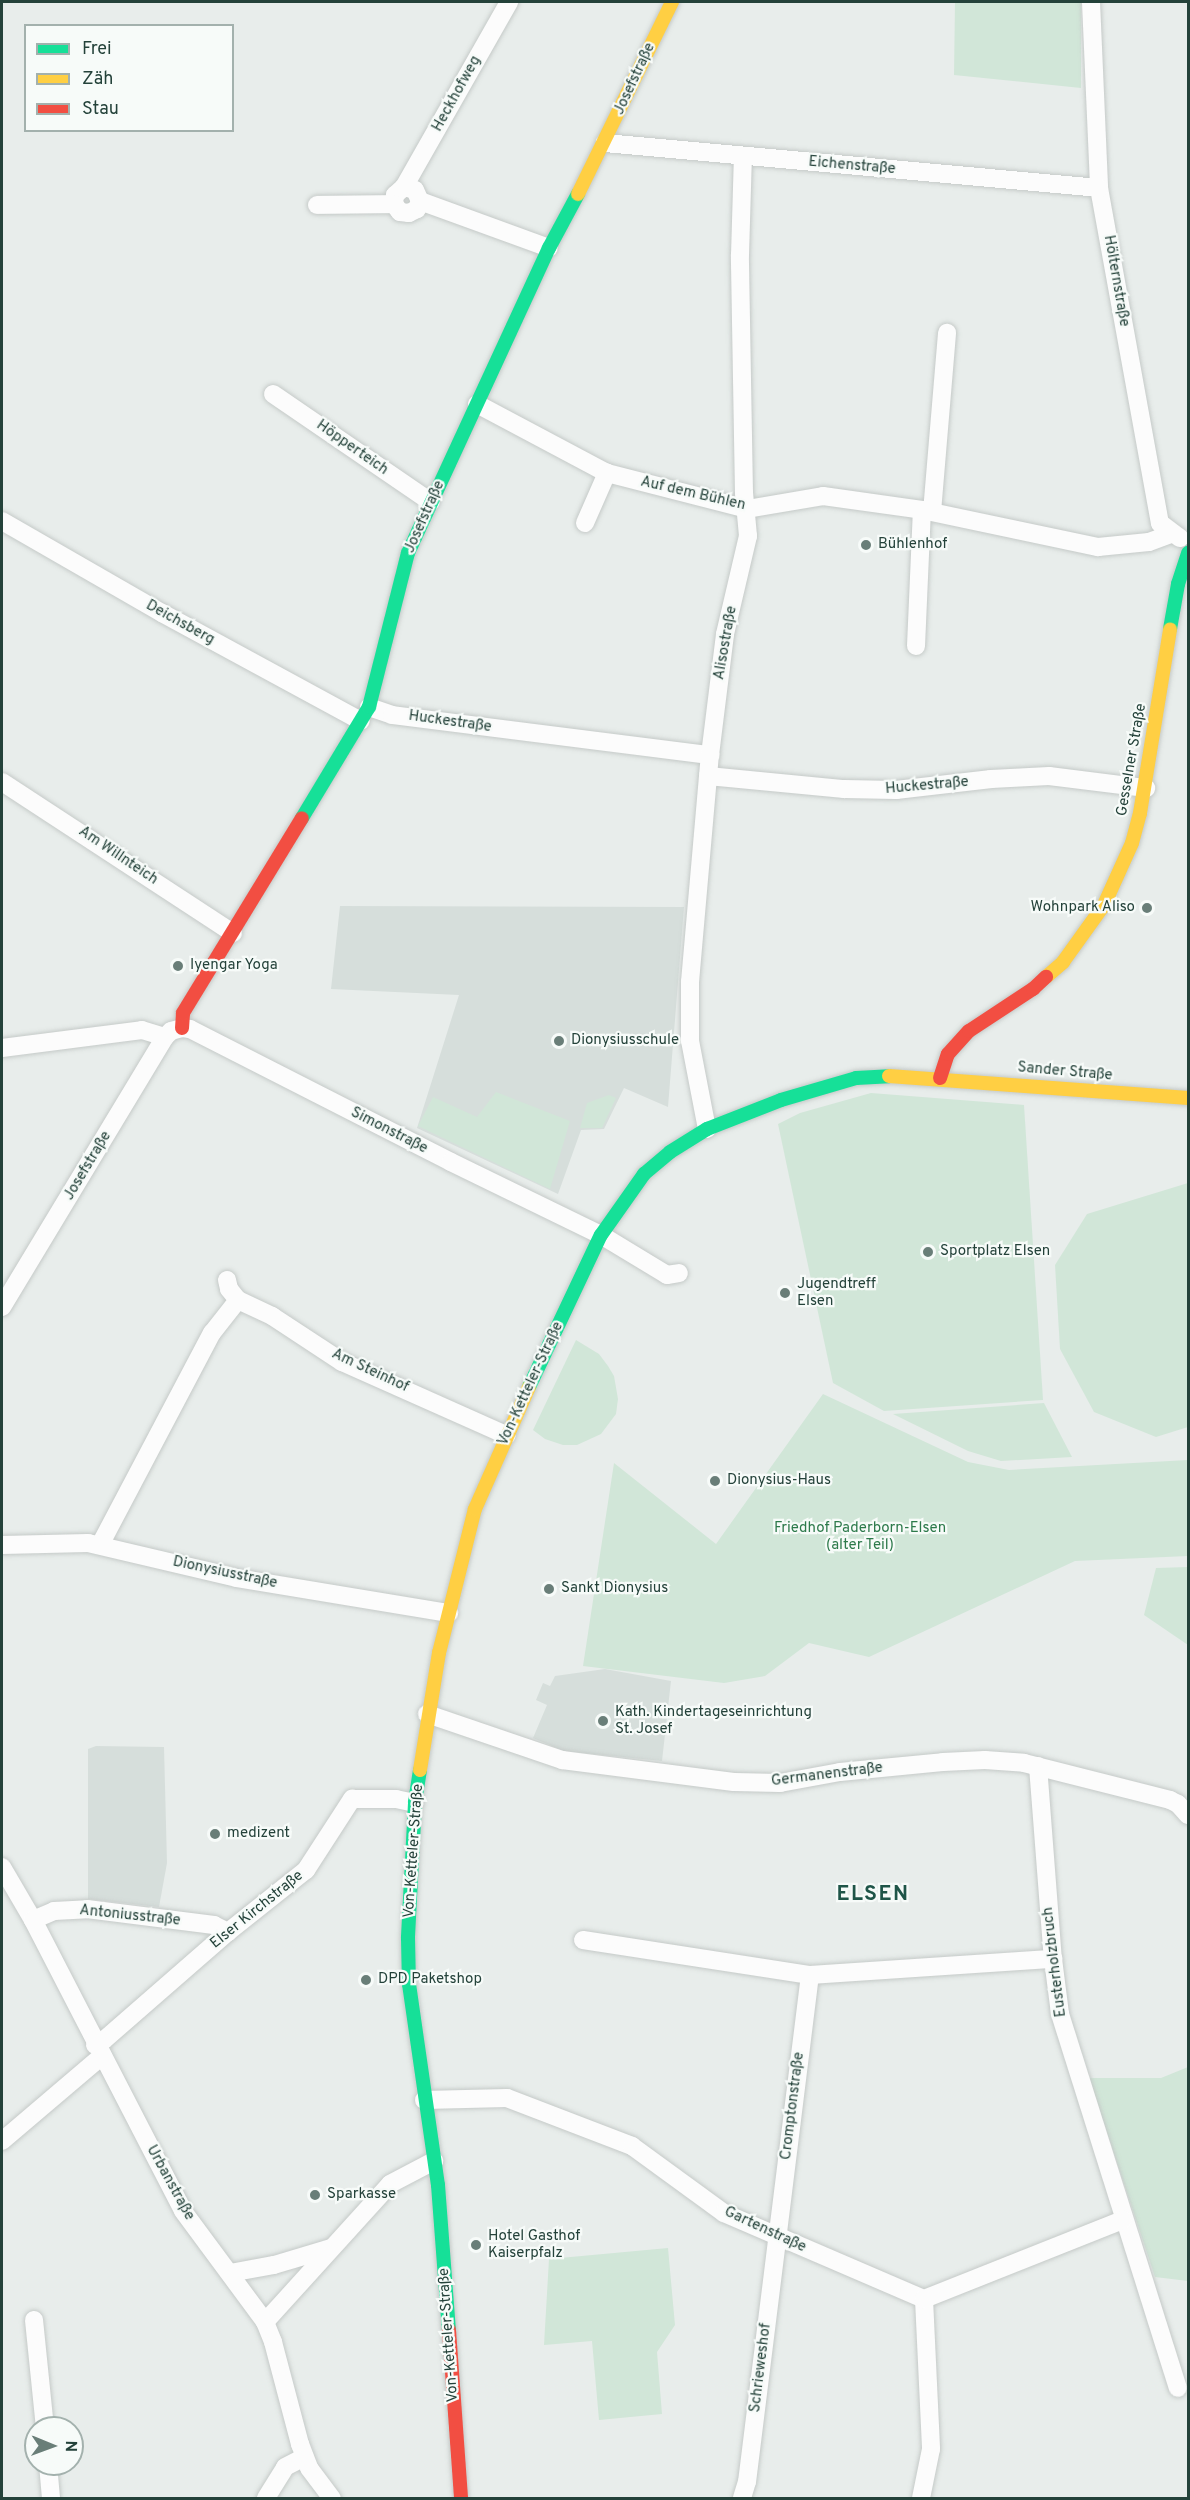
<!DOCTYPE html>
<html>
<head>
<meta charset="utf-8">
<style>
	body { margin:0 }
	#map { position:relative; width:1190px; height:2500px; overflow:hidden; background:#e8edeb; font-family:Overpass,sans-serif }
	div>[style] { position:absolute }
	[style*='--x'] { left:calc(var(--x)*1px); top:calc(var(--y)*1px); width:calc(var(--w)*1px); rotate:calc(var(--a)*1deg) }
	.built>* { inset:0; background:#d6dedb }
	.green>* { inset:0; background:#d1e6d8 }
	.roads { filter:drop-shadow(0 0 2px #c5cac8) drop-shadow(0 0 2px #c5cac8) }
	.street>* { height:18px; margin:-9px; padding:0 9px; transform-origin:9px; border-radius:9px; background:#fcfcfc }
	.fast>* { height:14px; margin:-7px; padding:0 7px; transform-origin:7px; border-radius:7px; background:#16e098 }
	.slow>* { height:14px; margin:-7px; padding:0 7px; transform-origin:7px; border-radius:7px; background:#ffcf43 }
	.jam>* { height:14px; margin:-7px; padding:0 7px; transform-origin:7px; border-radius:7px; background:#f24e42 }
	.dots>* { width:16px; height:16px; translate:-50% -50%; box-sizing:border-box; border:3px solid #f7fbf9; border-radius:50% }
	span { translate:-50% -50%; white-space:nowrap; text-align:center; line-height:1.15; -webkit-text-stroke:4.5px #f7fbf9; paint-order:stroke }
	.street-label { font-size:15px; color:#24423a }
	.poi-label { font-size:15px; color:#24423a }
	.left { translate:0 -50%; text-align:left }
	.right { translate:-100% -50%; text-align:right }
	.park-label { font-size:15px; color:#2d7a4b }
	.district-label { font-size:21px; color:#1f5548; font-weight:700; letter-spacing:1.5px }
	.frame { position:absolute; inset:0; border:3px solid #24423a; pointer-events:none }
	.legend { position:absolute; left:24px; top:24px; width:210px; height:108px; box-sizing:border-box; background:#f7fbf9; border:2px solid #a3b1ad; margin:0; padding:8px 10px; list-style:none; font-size:18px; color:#24423a }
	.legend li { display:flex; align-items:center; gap:12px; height:30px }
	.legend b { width:30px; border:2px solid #a3b1ad }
	.north { position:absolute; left:24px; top:2416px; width:60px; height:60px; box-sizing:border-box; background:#f7fbf9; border:2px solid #a3b1ad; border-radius:50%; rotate:91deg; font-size:16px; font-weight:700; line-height:24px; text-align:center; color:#24423a }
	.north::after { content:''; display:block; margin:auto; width:21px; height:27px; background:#697e78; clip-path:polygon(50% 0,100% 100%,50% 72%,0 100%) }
</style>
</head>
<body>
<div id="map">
	<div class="built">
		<div style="clip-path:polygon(340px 906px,684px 907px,668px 1107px,624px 1088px,604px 1129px,581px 1130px,558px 1194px,417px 1128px,459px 995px,331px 989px)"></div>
		<div style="clip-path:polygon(605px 1669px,671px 1681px,662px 1761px,564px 1751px,533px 1738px,547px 1705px,536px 1700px,543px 1683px,550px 1686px,555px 1676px)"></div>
		<div style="clip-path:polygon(96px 1746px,164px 1747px,167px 1863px,159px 1907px,88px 1899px,88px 1749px)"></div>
	</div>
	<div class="green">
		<div style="clip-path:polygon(955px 2px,1081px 2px,1081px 88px,954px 75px)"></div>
		<div style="clip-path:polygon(496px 1092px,570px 1121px,550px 1189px,418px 1126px,433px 1097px,477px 1117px)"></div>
		<div style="clip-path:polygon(871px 1093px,1024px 1105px,1043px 1400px,884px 1411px,833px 1383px,778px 1124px,800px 1113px)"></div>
		<div style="clip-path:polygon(609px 1095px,616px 1098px,602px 1128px,580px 1128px,587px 1103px)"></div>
		<div style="clip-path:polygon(1188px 1183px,1188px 1427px,1156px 1437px,1094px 1412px,1060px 1349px,1055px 1265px,1087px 1214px)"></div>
		<div style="clip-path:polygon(576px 1340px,599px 1354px,608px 1366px,614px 1376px,618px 1399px,616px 1414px,601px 1434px,577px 1445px,563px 1445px,545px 1439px,533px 1430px)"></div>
		<div style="clip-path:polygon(823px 1394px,968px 1462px,1009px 1470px,1188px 1460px,1188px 1556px,1075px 1561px,869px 1657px,809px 1643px,765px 1676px,724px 1683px,583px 1666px,614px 1463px,716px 1544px)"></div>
		<div style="clip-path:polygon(1044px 1403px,1072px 1457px,1001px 1461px,968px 1451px,893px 1414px)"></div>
		<div style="clip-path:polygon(1188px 1567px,1188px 1645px,1144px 1615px,1156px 1568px)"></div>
		<div style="clip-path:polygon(1188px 2067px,1188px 2281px,1155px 2277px,1089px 2078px,1161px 2078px)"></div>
		<div style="clip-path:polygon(668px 2248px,675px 2325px,657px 2352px,662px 2414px,599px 2420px,592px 2341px,544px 2345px,549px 2259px)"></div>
	</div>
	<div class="roads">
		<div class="street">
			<div style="--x:1091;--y:2;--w:186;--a:87.5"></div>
			<div style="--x:1099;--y:188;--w:341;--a:79.7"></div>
			<div style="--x:1160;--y:523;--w:25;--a:37"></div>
			<div style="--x:605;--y:143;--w:496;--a:5.2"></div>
			<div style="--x:404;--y:187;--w:213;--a:-60.4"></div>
			<div style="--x:420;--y:201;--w:9;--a:111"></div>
			<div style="--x:417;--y:209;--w:9;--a:153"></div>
			<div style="--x:409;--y:213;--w:9;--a:-174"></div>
			<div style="--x:400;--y:212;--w:10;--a:-127"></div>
			<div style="--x:394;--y:204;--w:9;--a:-84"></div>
			<div style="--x:395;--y:195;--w:12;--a:-42"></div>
			<div style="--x:404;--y:187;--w:11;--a:15"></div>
			<div style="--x:415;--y:190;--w:12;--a:66"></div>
			<div style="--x:420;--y:201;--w:137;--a:20"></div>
			<div style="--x:317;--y:205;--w:77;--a:-0.7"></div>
			<div style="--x:273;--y:394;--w:191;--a:34.4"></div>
			<div style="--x:477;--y:404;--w:147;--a:28"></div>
			<div style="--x:607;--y:473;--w:145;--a:14.4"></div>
			<div style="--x:747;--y:509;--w:77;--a:-9.7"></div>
			<div style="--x:823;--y:496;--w:100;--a:8"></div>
			<div style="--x:922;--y:510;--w:180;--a:11.9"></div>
			<div style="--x:1098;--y:547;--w:51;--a:-5.6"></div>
			<div style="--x:1149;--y:542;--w:23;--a:-20"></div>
			<div style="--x:932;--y:512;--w:180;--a:-85.2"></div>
			<div style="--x:2;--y:521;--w:185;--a:29.9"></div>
			<div style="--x:162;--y:613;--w:226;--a:28.5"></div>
			<div style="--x:585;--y:523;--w:55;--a:-66.3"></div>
			<div style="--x:916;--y:646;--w:136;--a:-87.5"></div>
			<div style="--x:369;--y:707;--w:24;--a:19"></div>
			<div style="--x:392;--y:715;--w:321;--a:7.2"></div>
			<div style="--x:708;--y:776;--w:137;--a:5.5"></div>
			<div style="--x:844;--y:789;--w:52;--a:1.1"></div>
			<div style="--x:896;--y:790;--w:96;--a:-6.6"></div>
			<div style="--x:991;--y:779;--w:58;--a:-3"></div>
			<div style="--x:1049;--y:776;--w:98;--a:7.1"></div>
			<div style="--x:2;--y:782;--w:276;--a:33.2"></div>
			<div style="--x:2;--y:1048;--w:141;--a:-7.3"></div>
			<div style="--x:142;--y:1030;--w:24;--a:17"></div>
			<div style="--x:707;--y:1129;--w:90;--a:-100.9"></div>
			<div style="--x:690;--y:1041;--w:59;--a:-90"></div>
			<div style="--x:690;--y:982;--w:228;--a:-85"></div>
			<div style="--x:710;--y:755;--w:122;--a:-82.9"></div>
			<div style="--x:725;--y:634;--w:101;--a:-76.8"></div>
			<div style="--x:748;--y:536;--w:43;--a:-95.3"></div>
			<div style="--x:744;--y:493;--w:238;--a:-91"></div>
			<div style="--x:740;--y:255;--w:99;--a:-88.3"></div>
			<div style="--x:227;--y:1280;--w:9;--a:77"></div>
			<div style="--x:229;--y:1289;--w:14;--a:51"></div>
			<div style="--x:238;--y:1300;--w:38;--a:25"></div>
			<div style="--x:272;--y:1316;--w:84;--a:33.3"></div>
			<div style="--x:342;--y:1362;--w:180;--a:24"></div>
			<div style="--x:2;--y:1307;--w:315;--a:-58.9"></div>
			<div style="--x:165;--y:1037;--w:8;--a:-45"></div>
			<div style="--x:171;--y:1031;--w:11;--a:-15"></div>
			<div style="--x:182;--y:1028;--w:8;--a:7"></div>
			<div style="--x:190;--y:1029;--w:293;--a:27"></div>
			<div style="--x:451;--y:1162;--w:167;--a:26"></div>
			<div style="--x:601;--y:1235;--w:77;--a:31.2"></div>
			<div style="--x:667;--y:1275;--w:12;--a:-9"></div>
			<div style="--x:2;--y:1545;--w:86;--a:-1.3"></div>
			<div style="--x:88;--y:1543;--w:153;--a:13.2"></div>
			<div style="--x:237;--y:1578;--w:215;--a:9.4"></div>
			<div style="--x:100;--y:1545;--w:240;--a:-62.2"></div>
			<div style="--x:212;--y:1333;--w:42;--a:-51.8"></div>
			<div style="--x:427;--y:1714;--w:143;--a:18.8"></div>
			<div style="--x:562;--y:1760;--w:173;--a:7.3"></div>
			<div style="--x:734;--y:1782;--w:46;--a:1.2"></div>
			<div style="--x:780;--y:1783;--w:61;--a:-10.4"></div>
			<div style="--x:840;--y:1772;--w:103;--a:-5.5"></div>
			<div style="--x:943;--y:1762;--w:42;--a:-2.7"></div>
			<div style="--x:985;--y:1760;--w:39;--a:4"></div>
			<div style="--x:1024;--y:1763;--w:151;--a:14.2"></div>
			<div style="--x:1170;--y:1800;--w:9;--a:27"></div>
			<div style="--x:1178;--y:1804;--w:15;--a:48"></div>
			<div style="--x:1038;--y:1766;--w:194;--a:85.6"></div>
			<div style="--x:1053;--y:1959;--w:55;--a:82.7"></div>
			<div style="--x:1060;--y:2014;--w:392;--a:72.5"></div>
			<div style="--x:2;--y:1867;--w:61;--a:59.7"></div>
			<div style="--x:33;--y:1920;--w:327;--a:62.7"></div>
			<div style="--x:183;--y:2211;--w:138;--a:53.5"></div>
			<div style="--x:265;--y:2322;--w:22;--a:68"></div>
			<div style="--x:273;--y:2342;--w:106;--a:75.2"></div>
			<div style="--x:300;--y:2444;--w:26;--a:69"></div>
			<div style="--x:309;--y:2468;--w:38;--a:53"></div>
			<div style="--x:33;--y:1920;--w:23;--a:-23"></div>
			<div style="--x:54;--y:1911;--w:33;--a:-3"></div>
			<div style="--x:87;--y:1909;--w:128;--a:7.2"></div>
			<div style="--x:214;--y:1925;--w:16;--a:27"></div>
			<div style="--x:583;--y:1940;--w:230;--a:8.8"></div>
			<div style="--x:810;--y:1975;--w:244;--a:-3.8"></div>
			<div style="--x:95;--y:2045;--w:10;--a:-29"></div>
			<div style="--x:104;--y:2040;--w:164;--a:-41.1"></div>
			<div style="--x:228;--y:1932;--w:100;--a:-38.5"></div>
			<div style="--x:306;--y:1870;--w:85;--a:-57.1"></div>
			<div style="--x:352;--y:1799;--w:44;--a:0"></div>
			<div style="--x:396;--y:1799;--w:19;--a:12"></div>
			<div style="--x:424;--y:2100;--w:83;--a:-1.4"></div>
			<div style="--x:507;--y:2098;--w:134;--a:21"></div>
			<div style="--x:632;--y:2146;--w:114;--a:36.1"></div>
			<div style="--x:724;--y:2213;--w:218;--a:23.3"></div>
			<div style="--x:924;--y:2299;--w:150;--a:87.3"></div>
			<div style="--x:931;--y:2449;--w:50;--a:101.5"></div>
			<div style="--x:2;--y:2141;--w:131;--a:-40.4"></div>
			<div style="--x:230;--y:2273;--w:45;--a:-10.3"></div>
			<div style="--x:274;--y:2265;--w:59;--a:-16.6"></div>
			<div style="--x:924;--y:2299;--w:214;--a:-21.7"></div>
			<div style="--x:34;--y:2320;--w:109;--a:84.2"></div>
			<div style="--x:265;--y:2322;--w:186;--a:-47.8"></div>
			<div style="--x:390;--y:2184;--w:50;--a:-27.6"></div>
			<div style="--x:48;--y:2464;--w:34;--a:85"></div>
			<div style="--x:266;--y:2498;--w:36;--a:-58"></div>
			<div style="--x:285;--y:2467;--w:22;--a:-27"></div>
			<div style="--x:742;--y:2498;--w:17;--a:-73"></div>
			<div style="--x:747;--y:2482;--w:511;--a:-82.92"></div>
		</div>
		<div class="fast">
			<div style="--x:1170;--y:629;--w:46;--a:-79.9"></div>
			<div style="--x:1178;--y:584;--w:33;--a:-72"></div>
			<div style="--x:302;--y:818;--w:130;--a:-58.9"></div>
			<div style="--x:369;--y:707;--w:159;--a:-75.8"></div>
			<div style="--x:408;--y:553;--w:336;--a:-65.2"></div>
			<div style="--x:549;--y:248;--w:61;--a:-61.8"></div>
			<div style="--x:529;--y:1387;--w:168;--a:-64.7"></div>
			<div style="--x:601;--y:1235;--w:75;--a:-54.8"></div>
			<div style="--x:644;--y:1174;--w:34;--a:-40"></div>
			<div style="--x:670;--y:1152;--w:44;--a:-31.9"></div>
			<div style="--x:707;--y:1129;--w:79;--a:-21.4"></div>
			<div style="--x:781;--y:1100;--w:78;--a:-16.3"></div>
			<div style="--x:856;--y:1078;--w:33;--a:-3"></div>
			<div style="--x:420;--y:1770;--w:33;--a:99"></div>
			<div style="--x:415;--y:1803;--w:135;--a:93"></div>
			<div style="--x:408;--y:1938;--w:46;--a:88.8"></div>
			<div style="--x:409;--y:1984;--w:203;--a:81.8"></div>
			<div style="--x:438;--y:2185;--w:145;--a:85.7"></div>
		</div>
		<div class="slow">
			<div style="--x:578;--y:194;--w:214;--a:-63.9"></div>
			<div style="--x:1046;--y:977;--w:23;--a:-41"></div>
			<div style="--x:1063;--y:962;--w:70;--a:-54.3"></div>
			<div style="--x:1104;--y:905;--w:68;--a:-65.7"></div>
			<div style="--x:1132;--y:843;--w:31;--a:-75"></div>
			<div style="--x:1140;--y:813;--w:186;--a:-80.7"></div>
			<div style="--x:889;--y:1076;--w:300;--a:4.2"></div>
			<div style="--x:420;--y:1770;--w:119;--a:-80.8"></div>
			<div style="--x:439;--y:1653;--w:148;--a:-76"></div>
			<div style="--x:475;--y:1509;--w:133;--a:-66.1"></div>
		</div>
		<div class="jam">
			<div style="--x:182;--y:1028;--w:15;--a:-86"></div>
			<div style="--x:183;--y:1013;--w:228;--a:-58.6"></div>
			<div style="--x:940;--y:1078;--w:25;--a:-72"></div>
			<div style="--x:948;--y:1054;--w:31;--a:-48"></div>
			<div style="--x:969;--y:1031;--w:77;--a:-33.3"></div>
			<div style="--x:1033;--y:989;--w:18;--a:-43"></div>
			<div style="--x:449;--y:2330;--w:168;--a:85.9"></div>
		</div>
	</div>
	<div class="dots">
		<div style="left:866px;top:545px;background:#697e78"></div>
		<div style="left:1147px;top:908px;background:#697e78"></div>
		<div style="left:178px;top:966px;background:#697e78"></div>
		<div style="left:559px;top:1041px;background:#697e78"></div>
		<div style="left:928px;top:1252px;background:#697e78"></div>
		<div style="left:785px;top:1293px;background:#697e78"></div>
		<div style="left:715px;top:1481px;background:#697e78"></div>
		<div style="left:549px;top:1589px;background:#697e78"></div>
		<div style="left:603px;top:1721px;background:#697e78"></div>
		<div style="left:215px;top:1834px;background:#697e78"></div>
		<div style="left:366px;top:1980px;background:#697e78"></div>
		<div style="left:315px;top:2195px;background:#697e78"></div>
		<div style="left:476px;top:2245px;background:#697e78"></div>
	</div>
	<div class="street-label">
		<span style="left:635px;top:79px;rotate:-65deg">Josefstraße</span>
		<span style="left:457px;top:94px;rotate:-61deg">Heckhofweg</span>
		<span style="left:852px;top:166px;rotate:5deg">Eichenstraße</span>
		<span style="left:1116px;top:281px;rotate:80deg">Hölternstraße</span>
		<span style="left:352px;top:448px;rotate:35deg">Höpperteich</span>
		<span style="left:693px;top:494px;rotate:13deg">Auf dem Bühlen</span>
		<span style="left:425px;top:517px;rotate:-66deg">Josefstraße</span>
		<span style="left:180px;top:623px;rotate:29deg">Deichsberg</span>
		<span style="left:726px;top:643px;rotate:-80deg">Alisostraße</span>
		<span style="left:450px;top:722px;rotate:8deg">Huckestraße</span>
		<span style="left:1132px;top:760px;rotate:-80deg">Gesselner Straße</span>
		<span style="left:927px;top:786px;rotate:-5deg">Huckestraße</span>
		<span style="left:118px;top:856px;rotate:34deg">Am Willnteich</span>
		<span style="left:1065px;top:1072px;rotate:5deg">Sander Straße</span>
		<span style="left:389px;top:1131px;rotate:27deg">Simonstraße</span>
		<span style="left:88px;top:1166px;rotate:-59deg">Josefstraße</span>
		<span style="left:370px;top:1371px;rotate:25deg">Am Steinhof</span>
		<span style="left:531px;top:1384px;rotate:-65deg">Von-Ketteler-Straße</span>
		<span style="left:225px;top:1573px;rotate:12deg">Dionysiusstraße</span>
		<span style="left:827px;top:1775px;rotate:-7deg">Germanenstraße</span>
		<span style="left:414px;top:1851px;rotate:-86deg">Von-Ketteler-Straße</span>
		<span style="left:257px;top:1910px;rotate:-39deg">Elser Kirchstraße</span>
		<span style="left:130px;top:1916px;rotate:6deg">Antoniusstraße</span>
		<span style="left:1055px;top:1962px;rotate:-97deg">Eusterholzbruch</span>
		<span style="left:793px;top:2106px;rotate:-83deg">Cromptonstraße</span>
		<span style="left:170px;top:2183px;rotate:61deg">Urbanstraße</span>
		<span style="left:765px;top:2230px;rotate:25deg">Gartenstraße</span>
		<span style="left:449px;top:2335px;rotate:-94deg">Von-Ketteler-Straße</span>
		<span style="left:761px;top:2368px;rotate:-83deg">Schrieweshof</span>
	</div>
	<div class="poi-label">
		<span class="left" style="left:878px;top:545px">Bühlenhof</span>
		<span class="right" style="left:1135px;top:908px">Wohnpark Aliso</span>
		<span class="left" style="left:190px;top:966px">Iyengar Yoga</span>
		<span class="left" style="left:571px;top:1041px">Dionysiusschule</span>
		<span class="left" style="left:940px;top:1252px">Sportplatz Elsen</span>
		<span class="left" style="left:797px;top:1293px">Jugendtreff<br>Elsen</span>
		<span class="left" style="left:727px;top:1481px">Dionysius-Haus</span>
		<span class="left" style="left:561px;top:1589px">Sankt Dionysius</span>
		<span class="left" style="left:615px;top:1721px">Kath. Kindertageseinrichtung<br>St. Josef</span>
		<span class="left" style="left:227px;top:1834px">medizent</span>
		<span class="left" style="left:378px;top:1980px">DPD Paketshop</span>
		<span class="left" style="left:327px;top:2195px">Sparkasse</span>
		<span class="left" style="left:488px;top:2245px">Hotel Gasthof<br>Kaiserpfalz</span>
	</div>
	<div class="park-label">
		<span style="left:860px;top:1537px">Friedhof Paderborn-Elsen<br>(alter Teil)</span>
	</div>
	<div class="district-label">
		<span style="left:873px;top:1895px">ELSEN</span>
	</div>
	<div class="frame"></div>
	<ul class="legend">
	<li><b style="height:8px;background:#16e098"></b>Frei</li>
	<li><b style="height:8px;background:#ffcf43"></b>Zäh</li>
	<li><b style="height:8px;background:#f24e42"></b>Stau</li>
	</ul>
	<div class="north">N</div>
</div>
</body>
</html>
